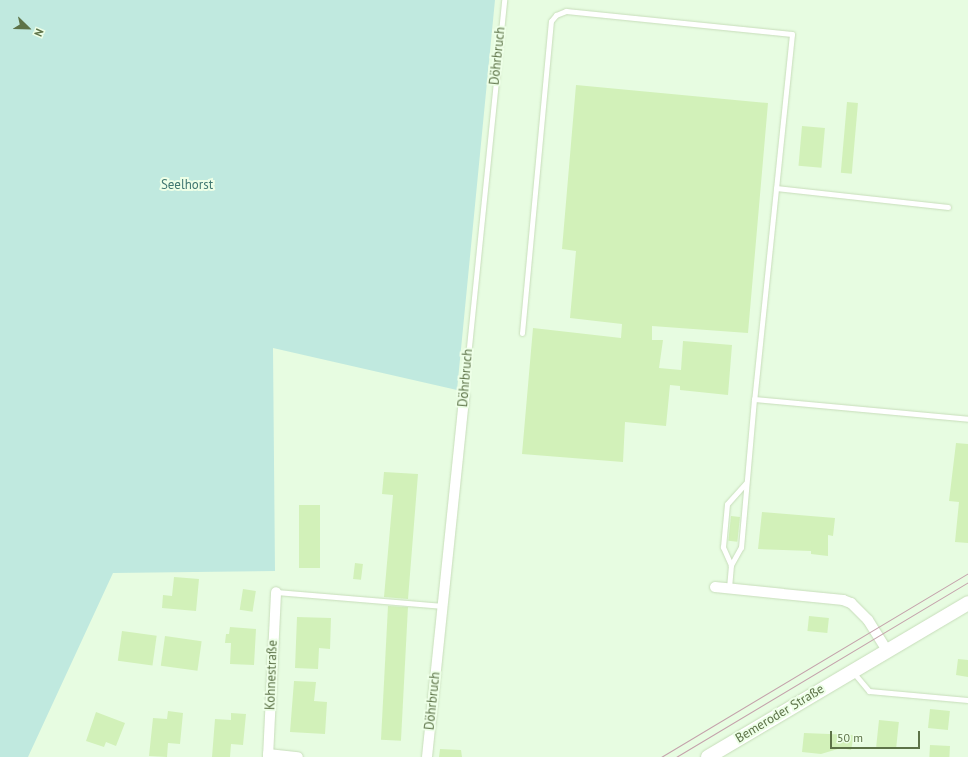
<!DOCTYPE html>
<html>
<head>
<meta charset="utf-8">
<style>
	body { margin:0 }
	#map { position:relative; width:968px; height:757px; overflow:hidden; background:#e7fce1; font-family:"PT Sans",sans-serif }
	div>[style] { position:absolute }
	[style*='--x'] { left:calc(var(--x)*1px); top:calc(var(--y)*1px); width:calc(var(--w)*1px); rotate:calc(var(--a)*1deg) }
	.green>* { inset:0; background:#c0e9df }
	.building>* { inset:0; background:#d2f1b9; transform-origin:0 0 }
	.roads { filter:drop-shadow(0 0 1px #c7ddba) drop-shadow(0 0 1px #c7ddba) }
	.service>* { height:5px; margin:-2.5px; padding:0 2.5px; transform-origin:2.5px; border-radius:2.5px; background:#fff }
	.minor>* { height:10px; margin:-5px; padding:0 5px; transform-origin:5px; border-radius:5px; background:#fff }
	.secondary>* { height:14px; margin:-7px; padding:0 7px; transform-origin:7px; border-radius:7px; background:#fff }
	.tram>* { height:1px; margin:-0.5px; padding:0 0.5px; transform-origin:0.5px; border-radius:0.5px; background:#c4a1ab }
	span { translate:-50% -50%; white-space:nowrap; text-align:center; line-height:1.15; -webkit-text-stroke:4px #edffe7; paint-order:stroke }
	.street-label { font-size:13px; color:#5d7348 }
	.park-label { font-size:13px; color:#417871 }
	.north { position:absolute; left:8px; top:8px; width:40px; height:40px; -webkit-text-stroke:3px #edffe7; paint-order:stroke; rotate:113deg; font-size:11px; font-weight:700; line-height:16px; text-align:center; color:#5d7348 }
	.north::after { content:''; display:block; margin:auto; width:14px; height:18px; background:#5d7348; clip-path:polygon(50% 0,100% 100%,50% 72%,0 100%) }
	.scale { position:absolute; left:830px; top:731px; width:90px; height:18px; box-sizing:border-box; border:2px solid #5d7348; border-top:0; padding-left:5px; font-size:12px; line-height:14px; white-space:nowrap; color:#5d7348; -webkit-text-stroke:3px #edffe7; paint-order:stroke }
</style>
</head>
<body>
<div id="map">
	<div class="green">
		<div style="clip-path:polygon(0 0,495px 0,457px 390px,273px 348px,275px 571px,113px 573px,28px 757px,0 757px)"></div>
	</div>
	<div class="building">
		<div style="clip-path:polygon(576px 85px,768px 103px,748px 333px,652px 326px,652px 340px,663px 340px,659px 368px,681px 370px,683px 341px,732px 345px,728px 395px,680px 390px,680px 386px,670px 385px,666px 426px,625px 422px,623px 462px,522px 454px,533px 328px,621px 338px,622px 324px,570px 318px,576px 251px,562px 249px)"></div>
		<div style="left:847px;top:102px;width:11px;height:71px;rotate:5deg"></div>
		<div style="left:802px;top:126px;width:23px;height:40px;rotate:5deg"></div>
		<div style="clip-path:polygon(956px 443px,968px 444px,968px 543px,955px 542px,959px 502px,949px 501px)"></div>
		<div style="clip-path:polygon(384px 472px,418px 474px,408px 599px,384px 597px,393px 495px,382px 494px)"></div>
		<div style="left:299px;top:505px;width:21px;height:63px"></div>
		<div style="clip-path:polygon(762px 512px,835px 518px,833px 536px,828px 535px,828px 556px,811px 554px,811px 551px,758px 549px)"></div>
		<div style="left:731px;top:516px;width:9px;height:25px;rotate:6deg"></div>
		<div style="left:355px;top:563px;width:8px;height:16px;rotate:7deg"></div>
		<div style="clip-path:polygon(174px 577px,199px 579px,196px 611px,162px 608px,163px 595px,172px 596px)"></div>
		<div style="left:243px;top:589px;width:13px;height:21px;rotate:9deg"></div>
		<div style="left:388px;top:606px;width:20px;height:134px;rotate:3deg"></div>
		<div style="left:809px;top:616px;width:20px;height:15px;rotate:6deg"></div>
		<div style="clip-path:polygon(297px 617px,331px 618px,330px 649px,319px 648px,318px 669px,295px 668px)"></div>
		<div style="clip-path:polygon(230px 627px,256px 629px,254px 665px,230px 664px,231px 643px,225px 643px,226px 634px,229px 634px)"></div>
		<div style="left:122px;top:631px;width:35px;height:30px;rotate:8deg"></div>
		<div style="left:165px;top:636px;width:37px;height:30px;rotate:8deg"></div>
		<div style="clip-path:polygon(958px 659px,968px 660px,968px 677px,956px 675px)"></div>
		<div style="clip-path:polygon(294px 681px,316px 682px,314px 701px,327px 702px,325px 734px,290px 732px)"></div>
		<div style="left:930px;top:709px;width:20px;height:19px;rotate:6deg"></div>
		<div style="clip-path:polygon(168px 711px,183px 713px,180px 744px,168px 743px,167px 757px,149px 756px,153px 718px,167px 719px)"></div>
		<div style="clip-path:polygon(96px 712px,125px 723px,116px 746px,106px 742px,104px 747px,86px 741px)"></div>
		<div style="clip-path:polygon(231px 713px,246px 714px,243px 745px,231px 744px,230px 757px,212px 757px,215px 719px,231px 720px)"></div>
		<div style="left:879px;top:720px;width:20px;height:27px;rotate:6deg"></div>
		<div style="clip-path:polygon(804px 733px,854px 735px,851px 750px,841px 748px,821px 754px,802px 752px)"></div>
		<div style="left:930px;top:745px;width:20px;height:12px;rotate:3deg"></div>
		<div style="clip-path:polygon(440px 749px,461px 750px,462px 757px,439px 757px)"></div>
	</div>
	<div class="roads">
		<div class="service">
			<div style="--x:776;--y:188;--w:173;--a:6.3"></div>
			<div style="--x:522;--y:333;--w:313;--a:-84.7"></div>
			<div style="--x:551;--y:21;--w:8;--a:-50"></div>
			<div style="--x:556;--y:15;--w:11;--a:-22"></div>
			<div style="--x:566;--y:11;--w:227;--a:5.8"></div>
			<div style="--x:792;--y:34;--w:367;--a:95.9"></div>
			<div style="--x:754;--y:399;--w:149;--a:95"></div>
			<div style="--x:741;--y:547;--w:21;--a:119"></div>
			<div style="--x:731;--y:565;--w:23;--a:95"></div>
			<div style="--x:464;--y:396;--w:398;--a:-84.2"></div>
			<div style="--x:754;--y:399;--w:215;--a:5.3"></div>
			<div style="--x:731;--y:565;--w:20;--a:-114"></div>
			<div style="--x:723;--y:547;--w:43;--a:-84.7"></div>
			<div style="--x:727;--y:504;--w:28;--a:-48"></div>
			<div style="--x:276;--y:592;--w:168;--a:4.8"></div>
			<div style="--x:853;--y:672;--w:25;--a:50"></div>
			<div style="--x:869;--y:691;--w:99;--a:5.2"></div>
		</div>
		<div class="minor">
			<div style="--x:715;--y:587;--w:129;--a:5.8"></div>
			<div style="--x:843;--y:600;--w:9;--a:21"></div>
			<div style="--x:851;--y:603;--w:24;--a:45"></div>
			<div style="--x:868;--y:620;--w:36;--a:58"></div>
			<div style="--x:268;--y:754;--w:30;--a:6"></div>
			<div style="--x:268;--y:757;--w:165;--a:-87.2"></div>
			<div style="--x:427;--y:757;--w:363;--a:-84.1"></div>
		</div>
		<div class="secondary">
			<div style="--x:708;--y:757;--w:302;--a:-30.6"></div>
		</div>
	</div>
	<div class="tram">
		<div style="--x:661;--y:757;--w:358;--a:-30.9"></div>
		<div style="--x:676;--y:757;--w:340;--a:-30.9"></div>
	</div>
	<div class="street-label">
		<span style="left:498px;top:56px;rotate:-84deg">Döhrbruch</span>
		<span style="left:466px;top:378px;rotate:-85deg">Döhrbruch</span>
		<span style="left:272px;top:675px;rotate:-88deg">Kohnestraße</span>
		<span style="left:433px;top:701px;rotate:-84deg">Döhrbruch</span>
		<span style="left:780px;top:714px;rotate:-31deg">Bemeroder Straße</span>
	</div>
	<div class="park-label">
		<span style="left:187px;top:185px">Seelhorst</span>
	</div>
	<div class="north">N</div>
	<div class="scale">50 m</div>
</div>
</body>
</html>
